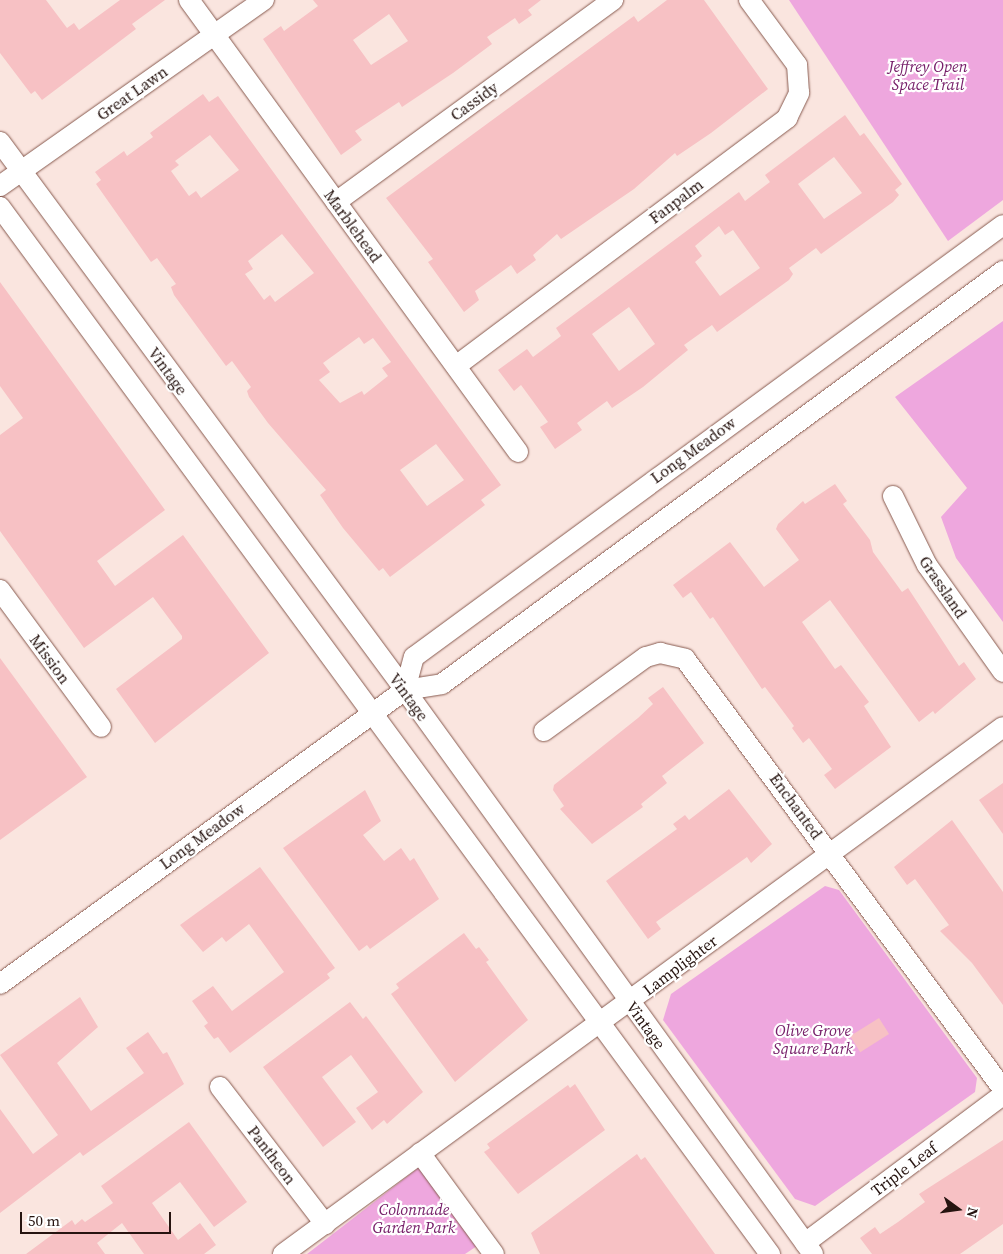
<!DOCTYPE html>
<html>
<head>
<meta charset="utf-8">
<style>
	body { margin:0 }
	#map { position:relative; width:1003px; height:1254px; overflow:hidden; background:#fae5df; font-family:"Source Serif 4",serif }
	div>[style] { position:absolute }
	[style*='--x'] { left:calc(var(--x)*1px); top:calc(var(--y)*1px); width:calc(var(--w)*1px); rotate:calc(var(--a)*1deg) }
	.green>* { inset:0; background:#eea7de }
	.building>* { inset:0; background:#f7c1c4; transform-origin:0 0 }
	.roads { filter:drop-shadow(0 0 1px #885b50) drop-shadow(0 0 1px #885b50) }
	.minor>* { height:20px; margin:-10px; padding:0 10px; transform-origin:10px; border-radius:10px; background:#fff }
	span { translate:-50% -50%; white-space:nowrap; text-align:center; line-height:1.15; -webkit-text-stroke:4.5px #fff; paint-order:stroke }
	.park-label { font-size:16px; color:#77206a; font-style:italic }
	.street-label { font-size:16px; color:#261410 }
	.north { position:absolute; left:933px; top:1184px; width:50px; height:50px; -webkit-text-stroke:4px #fff; paint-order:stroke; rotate:104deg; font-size:14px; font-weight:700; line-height:20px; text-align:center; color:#261410 }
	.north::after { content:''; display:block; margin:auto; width:18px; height:22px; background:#261410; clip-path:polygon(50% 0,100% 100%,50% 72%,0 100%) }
	.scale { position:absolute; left:20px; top:1212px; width:151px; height:22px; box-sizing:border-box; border:2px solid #261410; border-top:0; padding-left:6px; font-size:15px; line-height:18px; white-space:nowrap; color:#261410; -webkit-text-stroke:4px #fff; paint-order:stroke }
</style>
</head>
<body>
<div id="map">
	<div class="green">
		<div style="clip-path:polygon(789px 0,1003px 0,1003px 200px,948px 241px)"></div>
		<div style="clip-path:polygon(1003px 321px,1003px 622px,956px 558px,941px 517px,967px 488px,895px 397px)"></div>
		<div style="clip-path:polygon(825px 886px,839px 890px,977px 1078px,975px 1092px,815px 1206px,795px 1199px,663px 1020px,671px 994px)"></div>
		<div style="clip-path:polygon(422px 1165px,477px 1246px,465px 1254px,307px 1254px)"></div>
	</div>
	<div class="building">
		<div style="clip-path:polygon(0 0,46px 0,67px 28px,74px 23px,79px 30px,120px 0,165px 0,132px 24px,136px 29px,42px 100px,35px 91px,31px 94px,0 53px)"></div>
		<div style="clip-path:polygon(evenodd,313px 0,541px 0,528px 10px,532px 15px,519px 24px,515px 18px,487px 37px,492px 44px,453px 73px,402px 107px,399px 102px,355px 131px,362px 140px,341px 155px,263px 39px,281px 26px,284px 31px,318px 6px,313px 0,389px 14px,408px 41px,371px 65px,353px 40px,389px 14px)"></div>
		<div style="clip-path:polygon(667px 0,704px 0,768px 89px,711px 133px,677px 156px,675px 153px,634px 189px,561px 239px,557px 234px,533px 255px,536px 260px,517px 274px,511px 265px,475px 291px,479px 300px,464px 312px,428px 262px,433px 259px,386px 198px,634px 16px,638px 22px)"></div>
		<div style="clip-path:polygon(evenodd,203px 94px,209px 102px,218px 96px,501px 485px,481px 500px,485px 505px,390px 577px,383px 568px,379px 571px,343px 528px,320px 495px,326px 490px,268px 423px,249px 397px,247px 391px,251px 387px,232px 361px,226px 366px,174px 295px,171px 287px,176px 284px,157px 258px,151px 262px,96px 184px,101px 180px,95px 172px,124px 151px,127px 156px,153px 137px,150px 133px,203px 94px,210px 135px,239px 170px,201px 198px,196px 191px,189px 196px,171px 171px,179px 165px,175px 161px,210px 135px,203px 94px,282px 234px,314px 273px,275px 302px,270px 295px,264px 300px,245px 274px,253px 269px,248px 261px,282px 234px,203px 94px,359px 337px,364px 344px,373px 338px,391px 362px,382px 368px,388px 376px,364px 395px,362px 391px,340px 403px,319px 380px,330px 372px,323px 363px,359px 337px,203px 94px,436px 444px,464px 480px,427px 506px,400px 470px,436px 444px)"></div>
		<div style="clip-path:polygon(evenodd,845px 115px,860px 136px,864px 133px,902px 184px,895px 190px,899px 195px,893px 202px,821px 254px,816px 248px,789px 268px,793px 274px,789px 280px,717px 332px,712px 325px,684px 345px,688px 350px,643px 387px,612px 408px,607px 401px,577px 423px,582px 430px,555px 449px,540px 427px,548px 422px,532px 400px,521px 385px,514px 391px,498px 370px,527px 349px,533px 357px,561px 336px,556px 328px,739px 192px,745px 201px,770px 182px,765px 175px,845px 115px,834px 157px,862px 193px,824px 219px,798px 184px,834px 157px,845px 115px,719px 226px,725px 235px,733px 230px,760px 268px,720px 296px,695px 262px,702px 256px,695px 246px,719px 226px,845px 115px,629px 307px,655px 344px,619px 371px,592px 334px,629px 307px)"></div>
		<div style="clip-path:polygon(0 282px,165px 510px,97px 561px,115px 586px,183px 535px,269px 653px,155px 743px,116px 689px,182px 639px,182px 636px,153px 597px,84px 648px,0 531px,0 435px,23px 418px,0 386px)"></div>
		<div style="clip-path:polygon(835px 484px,847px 501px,843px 504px,870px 540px,873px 552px,902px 592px,908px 588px,959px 666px,964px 662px,976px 679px,935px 714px,933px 711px,919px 722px,830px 600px,802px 622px,835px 669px,841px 665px,869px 702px,864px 706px,891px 747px,835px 789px,824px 775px,832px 769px,809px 738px,803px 743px,792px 728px,794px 726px,765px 687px,762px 689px,713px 617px,710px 619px,691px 592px,683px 598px,673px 585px,730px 542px,764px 587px,799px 560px,776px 529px,778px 524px,803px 501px,805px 504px)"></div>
		<div style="clip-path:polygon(0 658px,87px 777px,0 840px)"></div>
		<div style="clip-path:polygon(663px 687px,704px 743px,662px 776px,667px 783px,641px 804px,643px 807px,592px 844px,560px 809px,564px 806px,553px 790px,554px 785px,638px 718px,653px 704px,648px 698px)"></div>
		<div style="clip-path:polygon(1003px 783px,1003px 834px,979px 800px)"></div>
		<div style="clip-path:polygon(729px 789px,772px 844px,751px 863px,747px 857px,656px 922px,661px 929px,648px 939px,606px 881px,677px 829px,673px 824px,685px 815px,689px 820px)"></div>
		<div style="clip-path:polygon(365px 790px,381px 821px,363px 835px,384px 861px,401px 848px,410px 861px,414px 858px,439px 899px,370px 949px,367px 945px,359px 951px,283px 848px)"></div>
		<div style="clip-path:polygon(952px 820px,1003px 892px,1003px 1005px,972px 963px,940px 931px,949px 925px,915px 879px,907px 885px,894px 867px)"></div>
		<div style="clip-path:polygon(260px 867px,335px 968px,327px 974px,330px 978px,230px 1053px,218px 1037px,214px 1039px,204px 1026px,208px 1023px,192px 1001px,213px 986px,232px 1011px,284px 972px,249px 924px,226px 942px,222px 937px,203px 952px,180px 925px)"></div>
		<div style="clip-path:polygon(464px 933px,476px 949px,479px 947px,489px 960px,486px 962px,528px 1020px,455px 1082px,391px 994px,399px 988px,396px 984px)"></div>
		<div style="clip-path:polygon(80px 997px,98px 1027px,57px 1063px,91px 1111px,144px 1073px,126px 1048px,148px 1032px,163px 1054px,167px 1052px,184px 1084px,83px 1156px,80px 1152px,0 1213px,0 1109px,33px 1154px,58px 1135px,0 1055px)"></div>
		<div style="clip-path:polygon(350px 1002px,363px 1019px,366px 1016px,423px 1092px,387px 1124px,384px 1120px,372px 1130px,356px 1108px,378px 1092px,351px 1055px,322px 1077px,356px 1122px,323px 1147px,263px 1067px)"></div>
		<div style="left:879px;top:1018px;width:19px;height:34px;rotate:58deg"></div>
		<div style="clip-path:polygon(575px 1084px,605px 1130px,518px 1194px,484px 1152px,490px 1148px,487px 1144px,568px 1085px,570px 1088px)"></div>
		<div style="clip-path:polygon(189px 1122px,247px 1202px,214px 1227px,180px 1182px,152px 1203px,178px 1240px,200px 1223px,216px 1245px,204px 1254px,144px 1254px,122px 1223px,97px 1243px,105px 1254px,26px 1254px,72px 1220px,75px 1225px,82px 1219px,85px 1222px,113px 1203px,101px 1186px)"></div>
		<div style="clip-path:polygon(1003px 1140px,1003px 1224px,960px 1254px,872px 1254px,860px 1238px,875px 1227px,880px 1234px,898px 1222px,925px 1202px,919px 1194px)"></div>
		<div style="clip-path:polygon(637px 1154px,641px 1160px,645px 1157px,715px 1254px,540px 1254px,531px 1233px)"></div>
	</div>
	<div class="roads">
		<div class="minor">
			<div style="--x:189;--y:0;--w:559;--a:53.95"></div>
			<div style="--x:0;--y:142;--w:681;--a:53.53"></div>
			<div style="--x:405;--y:690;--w:696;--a:54.12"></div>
			<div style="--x:0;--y:186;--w:323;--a:-35.2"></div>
			<div style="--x:336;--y:202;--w:343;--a:-36.1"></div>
			<div style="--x:0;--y:207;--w:1300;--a:53.67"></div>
			<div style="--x:456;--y:366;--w:414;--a:-36.8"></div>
			<div style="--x:787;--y:118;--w:28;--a:-64"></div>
			<div style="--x:799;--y:93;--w:28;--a:-94"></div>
			<div style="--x:797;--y:65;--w:81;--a:-126.4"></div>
			<div style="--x:893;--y:496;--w:77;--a:63.8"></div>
			<div style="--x:927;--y:565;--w:131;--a:54.6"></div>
			<div style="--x:0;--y:590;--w:170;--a:53.6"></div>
			<div style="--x:405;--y:690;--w:34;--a:-75"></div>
			<div style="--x:414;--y:657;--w:730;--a:-36.26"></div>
			<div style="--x:544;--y:731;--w:126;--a:-36"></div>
			<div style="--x:646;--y:657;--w:15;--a:-16"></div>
			<div style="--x:660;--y:653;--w:26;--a:13"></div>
			<div style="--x:685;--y:659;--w:535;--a:53.52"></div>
			<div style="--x:0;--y:984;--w:500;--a:-35.98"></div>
			<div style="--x:405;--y:690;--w:37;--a:-9"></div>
			<div style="--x:442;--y:684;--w:697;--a:-36.36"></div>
			<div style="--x:220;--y:1087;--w:173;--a:52.5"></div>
			<div style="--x:420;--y:1153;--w:125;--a:53.8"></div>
			<div style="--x:805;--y:1243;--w:247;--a:-36.8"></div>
			<div style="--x:283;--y:1254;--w:892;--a:-36.2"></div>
		</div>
	</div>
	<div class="park-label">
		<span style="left:928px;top:75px">Jeffrey Open<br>Space Trail</span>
		<span style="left:813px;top:1039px">Olive Grove<br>Square Park</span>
		<span style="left:414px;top:1218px">Colonnade<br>Garden Park</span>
	</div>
	<div class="street-label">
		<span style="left:132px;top:93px;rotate:-35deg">Great Lawn</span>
		<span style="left:474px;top:101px;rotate:-36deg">Cassidy</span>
		<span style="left:676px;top:201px;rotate:-37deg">Fanpalm</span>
		<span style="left:353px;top:226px;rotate:54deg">Marblehead</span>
		<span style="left:168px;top:371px;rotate:54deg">Vintage</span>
		<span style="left:693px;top:450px;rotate:-36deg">Long Meadow</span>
		<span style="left:943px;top:587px;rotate:56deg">Grassland</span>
		<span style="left:50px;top:659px;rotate:54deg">Mission</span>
		<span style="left:409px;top:697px;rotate:54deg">Vintage</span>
		<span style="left:796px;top:806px;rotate:54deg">Enchanted</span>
		<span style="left:202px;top:836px;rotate:-36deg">Long Meadow</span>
		<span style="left:680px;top:965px;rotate:-37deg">Lamplighter</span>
		<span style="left:646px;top:1025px;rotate:54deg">Vintage</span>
		<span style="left:272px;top:1155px;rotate:53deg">Pantheon</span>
		<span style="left:904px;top:1169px;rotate:-37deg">Triple Leaf</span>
	</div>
	<div class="north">N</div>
	<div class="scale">50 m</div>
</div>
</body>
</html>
